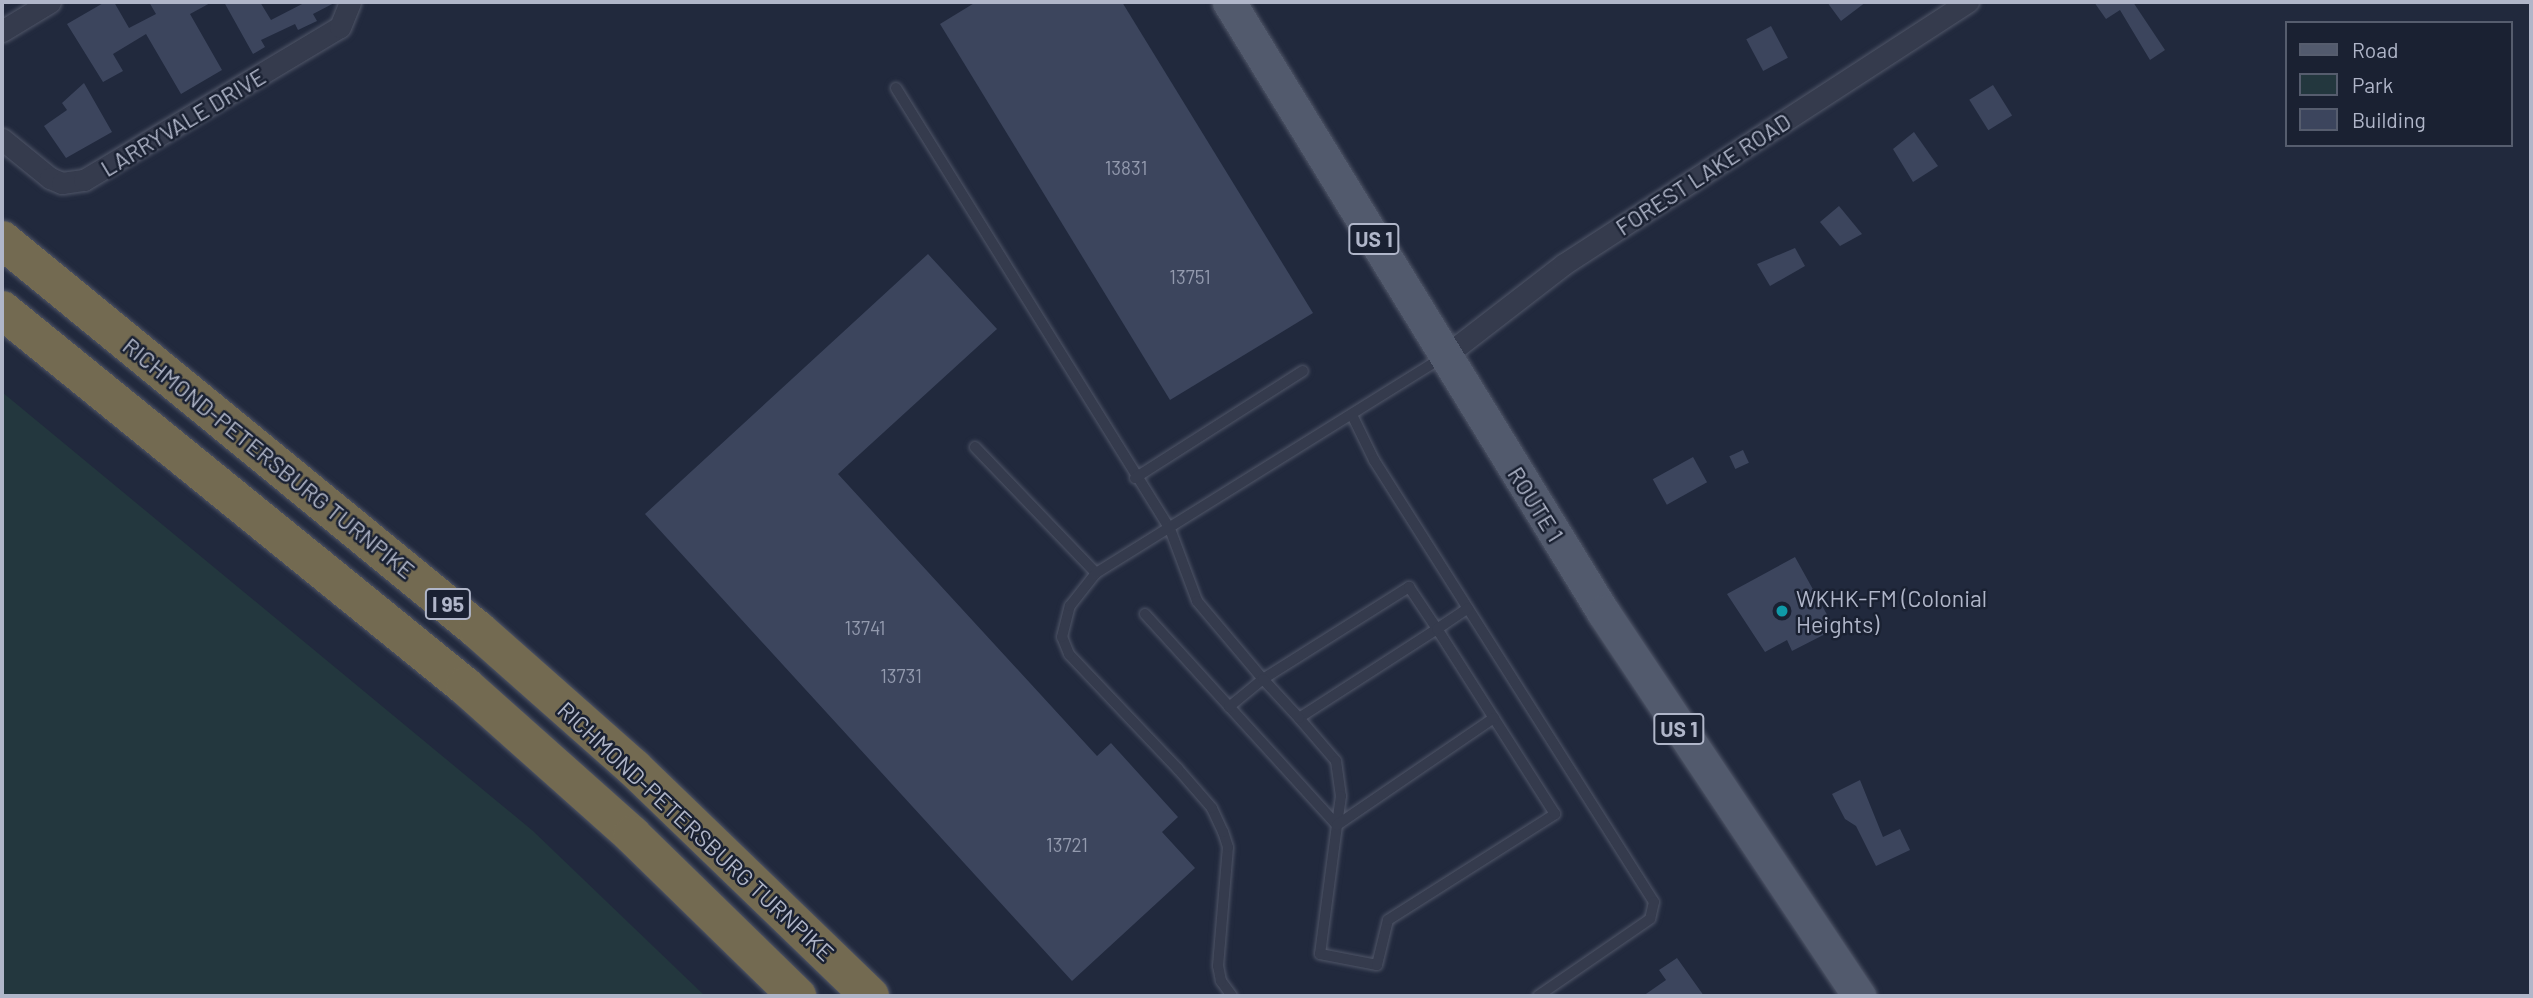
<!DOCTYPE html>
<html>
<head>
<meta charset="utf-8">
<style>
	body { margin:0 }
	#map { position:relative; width:2533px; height:998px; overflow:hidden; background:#21293d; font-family:Barlow,sans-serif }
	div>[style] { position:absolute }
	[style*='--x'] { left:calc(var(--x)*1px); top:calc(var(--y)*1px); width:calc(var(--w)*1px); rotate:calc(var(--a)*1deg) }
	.green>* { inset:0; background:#23373e }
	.building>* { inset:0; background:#3c455d; transform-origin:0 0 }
	.roads { filter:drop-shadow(0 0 2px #505668) drop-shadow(0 0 2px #505668) }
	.service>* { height:10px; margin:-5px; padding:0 5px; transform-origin:5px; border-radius:5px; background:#353b4d }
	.minor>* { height:21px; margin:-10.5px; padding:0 10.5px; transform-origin:10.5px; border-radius:10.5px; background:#353b4d }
	.primary>* { height:33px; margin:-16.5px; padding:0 16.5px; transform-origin:16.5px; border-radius:16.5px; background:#525a6d }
	.motorway>* { height:38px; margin:-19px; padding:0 19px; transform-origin:19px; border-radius:19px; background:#736a51 }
	.dots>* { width:19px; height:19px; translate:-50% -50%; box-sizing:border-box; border:4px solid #1a2132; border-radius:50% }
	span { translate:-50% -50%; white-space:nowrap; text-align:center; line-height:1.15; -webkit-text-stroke:5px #1a2132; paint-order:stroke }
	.number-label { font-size:19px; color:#939aae }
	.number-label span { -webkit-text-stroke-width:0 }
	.shield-label span { padding:2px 5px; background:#1a2132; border:2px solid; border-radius:5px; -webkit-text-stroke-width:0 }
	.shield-label { font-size:21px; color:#b0b6c9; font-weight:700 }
	.street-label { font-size:23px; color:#b0b6c9 }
	.poi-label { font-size:23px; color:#b0b6c9 }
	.left { translate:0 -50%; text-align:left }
	.frame { position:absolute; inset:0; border:4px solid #b0b6c9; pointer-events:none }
	.legend { position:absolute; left:2285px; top:21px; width:228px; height:126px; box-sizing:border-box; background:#1a2132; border:2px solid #565d6e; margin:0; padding:9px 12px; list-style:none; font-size:21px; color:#b0b6c9 }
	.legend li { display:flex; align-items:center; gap:14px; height:35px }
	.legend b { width:35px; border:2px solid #565d6e }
</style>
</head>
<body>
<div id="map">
	<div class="green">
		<div style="clip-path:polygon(2px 392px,533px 831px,705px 996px,2px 996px)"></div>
	</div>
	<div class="building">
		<div style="clip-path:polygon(105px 2px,114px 2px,129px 28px,156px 14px,149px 2px,212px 2px,190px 14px,222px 70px,181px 94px,146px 34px,113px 54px,123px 71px,103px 82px,67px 24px)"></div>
		<div style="clip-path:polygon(224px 2px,260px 2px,271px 20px,306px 2px,336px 2px,313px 14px,317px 21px,298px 30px,295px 24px,261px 40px,265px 47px,253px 54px)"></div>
		<div style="clip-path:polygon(976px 2px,1122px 2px,1313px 313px,1170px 400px,940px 24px)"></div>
		<div style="clip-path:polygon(1827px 2px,1866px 2px,1841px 21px)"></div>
		<div style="clip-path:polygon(2094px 2px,2133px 2px,2165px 50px,2150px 60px,2120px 10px,2106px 19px)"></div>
		<div style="left:1771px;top:26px;width:36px;height:28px;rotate:62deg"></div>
		<div style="clip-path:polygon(84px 83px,112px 132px,66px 158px,44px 126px,67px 110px,62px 103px)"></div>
		<div style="left:1993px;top:85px;width:36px;height:28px;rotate:58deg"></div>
		<div style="clip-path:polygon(1914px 132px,1938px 166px,1913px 182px,1893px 149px)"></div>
		<div style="clip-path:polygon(1839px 206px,1862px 234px,1840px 246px,1820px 222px)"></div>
		<div style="clip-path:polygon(1795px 248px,1805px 266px,1770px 286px,1757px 264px)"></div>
		<div style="clip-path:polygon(928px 254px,997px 329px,838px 474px,1097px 756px,1111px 743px,1178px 817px,1162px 832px,1195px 868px,1072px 981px,645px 514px)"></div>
		<div style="left:1743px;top:450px;width:14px;height:15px;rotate:65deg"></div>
		<div style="left:1693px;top:457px;width:29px;height:46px;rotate:61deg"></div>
		<div style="clip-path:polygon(1795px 557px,1835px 629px,1792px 651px,1787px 640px,1765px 652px,1727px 594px)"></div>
		<div style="clip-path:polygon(1860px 780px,1883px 837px,1900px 829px,1910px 850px,1876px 866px,1856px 826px,1845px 819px,1832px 794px)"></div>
		<div style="clip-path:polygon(1677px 958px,1704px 996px,1643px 996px,1666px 980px,1659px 970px)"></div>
	</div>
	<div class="roads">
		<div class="service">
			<div style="--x:896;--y:88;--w:519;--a:58.15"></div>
			<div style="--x:1170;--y:529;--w:77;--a:69.4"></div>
			<div style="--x:1197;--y:601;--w:102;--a:49.8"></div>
			<div style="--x:1263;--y:679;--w:173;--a:-32.2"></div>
			<div style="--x:1409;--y:587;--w:50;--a:56.3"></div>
			<div style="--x:1437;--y:629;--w:164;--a:147.2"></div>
			<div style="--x:1299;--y:718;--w:57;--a:49.3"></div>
			<div style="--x:1336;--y:761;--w:35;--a:82"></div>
			<div style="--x:1341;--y:796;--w:29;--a:98"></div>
			<div style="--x:1353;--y:417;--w:48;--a:64"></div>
			<div style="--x:1374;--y:460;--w:523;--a:57.65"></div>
			<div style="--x:1654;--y:902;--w:17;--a:103"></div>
			<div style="--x:1650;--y:919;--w:136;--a:145.5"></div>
			<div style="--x:975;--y:447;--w:175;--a:46.2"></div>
			<div style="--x:1135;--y:478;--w:199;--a:-32.5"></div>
			<div style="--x:1145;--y:614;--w:285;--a:47.7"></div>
			<div style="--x:1337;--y:825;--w:130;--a:97.5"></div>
			<div style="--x:1320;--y:954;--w:58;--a:10.9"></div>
			<div style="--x:1377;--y:965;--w:46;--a:-76.3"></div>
			<div style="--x:1388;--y:920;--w:198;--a:-32.4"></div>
			<div style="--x:1555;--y:814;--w:219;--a:-122.5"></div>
			<div style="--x:1437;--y:629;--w:37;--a:-34"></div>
			<div style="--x:1229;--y:707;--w:44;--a:-39.5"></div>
			<div style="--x:1263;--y:679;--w:53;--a:47.3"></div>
			<div style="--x:1337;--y:825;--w:190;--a:-34.3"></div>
			<div style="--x:1232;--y:996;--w:19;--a:-126"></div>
			<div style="--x:1221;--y:981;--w:15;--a:-101"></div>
			<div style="--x:1218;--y:966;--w:119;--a:-85.2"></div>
			<div style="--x:1228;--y:847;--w:16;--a:-108"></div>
			<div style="--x:1223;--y:832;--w:26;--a:-115"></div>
			<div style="--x:1212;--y:808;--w:52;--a:-131.1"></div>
			<div style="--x:1178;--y:769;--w:158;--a:-133.5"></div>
			<div style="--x:1069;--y:654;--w:18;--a:-112"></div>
			<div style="--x:1062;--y:637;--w:32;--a:-76"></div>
			<div style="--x:1070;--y:606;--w:42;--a:-51.8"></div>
			<div style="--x:1096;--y:573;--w:409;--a:-31.9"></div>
		</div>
		<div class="minor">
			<div style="--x:2;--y:31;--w:56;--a:-31.1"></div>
			<div style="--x:2;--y:139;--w:62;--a:39.1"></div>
			<div style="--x:50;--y:178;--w:13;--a:23"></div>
			<div style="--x:62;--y:183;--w:22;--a:-8"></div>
			<div style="--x:84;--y:180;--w:298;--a:-30.9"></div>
			<div style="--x:340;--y:27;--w:27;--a:-68"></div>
			<div style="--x:1445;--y:356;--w:150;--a:-37.7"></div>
			<div style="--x:1564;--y:264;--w:482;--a:-33"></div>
		</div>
		<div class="primary">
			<div style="--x:1229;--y:2;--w:716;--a:58.49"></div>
			<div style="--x:1603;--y:612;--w:462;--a:56.3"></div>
		</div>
		<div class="motorway">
			<div style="--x:2;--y:240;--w:615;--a:39.33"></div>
			<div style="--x:478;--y:630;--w:208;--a:41.5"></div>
			<div style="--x:634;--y:768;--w:328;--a:44"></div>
			<div style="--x:2;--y:310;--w:596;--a:39.08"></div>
			<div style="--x:465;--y:686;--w:224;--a:41.7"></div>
			<div style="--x:632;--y:835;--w:231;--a:44.3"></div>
		</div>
	</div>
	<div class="dots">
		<div style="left:1782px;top:611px;background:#0f9aa8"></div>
	</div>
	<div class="number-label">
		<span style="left:1126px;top:168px">13831</span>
		<span style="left:1190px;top:277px">13751</span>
		<span style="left:865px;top:628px">13741</span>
		<span style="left:901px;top:676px">13731</span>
		<span style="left:1067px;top:845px">13721</span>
	</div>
	<div class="shield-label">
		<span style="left:1374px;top:239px">US 1</span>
		<span style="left:448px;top:604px">I 95</span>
		<span style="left:1679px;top:729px">US 1</span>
	</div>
	<div class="street-label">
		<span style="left:183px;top:122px;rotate:-31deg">LARRYVALE DRIVE</span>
		<span style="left:1703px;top:174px;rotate:-33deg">FOREST LAKE ROAD</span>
		<span style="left:269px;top:458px;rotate:39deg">RICHMOND-PETERSBURG TURNPIKE</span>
		<span style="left:1536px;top:504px;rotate:58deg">ROUTE 1</span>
		<span style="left:696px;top:831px;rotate:43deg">RICHMOND-PETERSBURG TURNPIKE</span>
	</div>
	<div class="poi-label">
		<span class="left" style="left:1796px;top:611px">WKHK-FM (Colonial<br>Heights)</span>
	</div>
	<div class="frame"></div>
	<ul class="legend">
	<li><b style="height:9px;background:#525a6d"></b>Road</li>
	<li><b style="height:19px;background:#23373e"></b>Park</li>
	<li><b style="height:19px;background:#3c455d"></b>Building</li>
	</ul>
</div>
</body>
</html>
